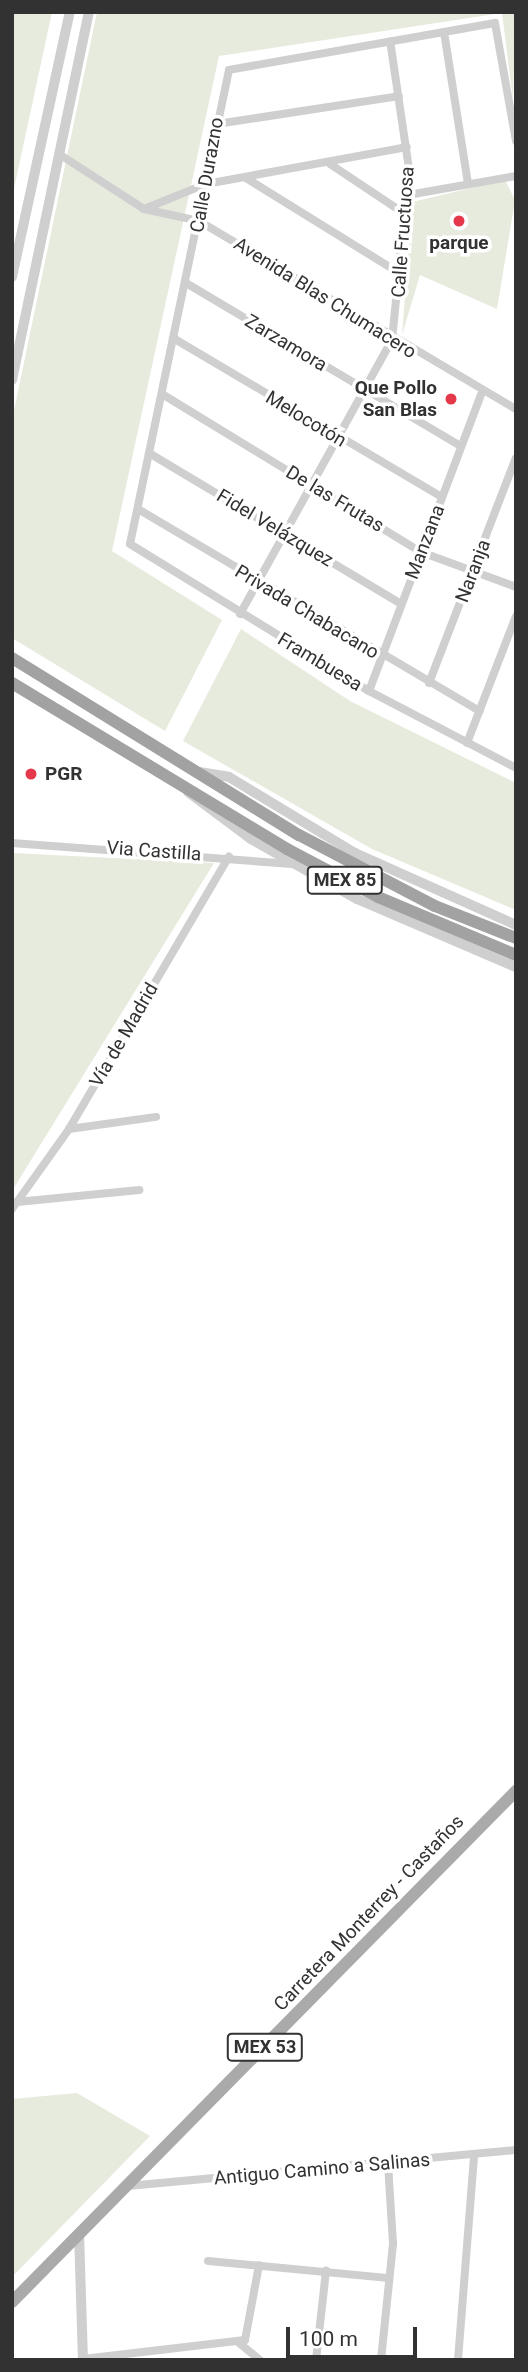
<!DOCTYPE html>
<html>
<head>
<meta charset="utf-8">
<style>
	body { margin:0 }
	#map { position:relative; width:528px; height:2372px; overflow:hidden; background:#fff; font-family:Roboto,sans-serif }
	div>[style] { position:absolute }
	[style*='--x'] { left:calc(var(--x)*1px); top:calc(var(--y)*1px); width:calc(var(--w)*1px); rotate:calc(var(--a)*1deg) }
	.green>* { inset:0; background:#e6ebde }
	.minor>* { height:8px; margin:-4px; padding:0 4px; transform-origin:4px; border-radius:4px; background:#cfcfcf }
	.tertiary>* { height:10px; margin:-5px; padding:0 5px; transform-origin:5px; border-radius:5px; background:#cfcfcf }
	.primary>* { height:12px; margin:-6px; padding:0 6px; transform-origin:6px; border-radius:6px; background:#aaa }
	.trunk>* { height:12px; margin:-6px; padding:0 6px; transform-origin:6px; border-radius:6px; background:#a2a2a2 }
	.dots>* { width:19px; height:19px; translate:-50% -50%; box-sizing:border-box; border:4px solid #fff; border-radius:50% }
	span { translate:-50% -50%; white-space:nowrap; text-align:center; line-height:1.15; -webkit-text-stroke:7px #fff; paint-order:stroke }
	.shield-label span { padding:2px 5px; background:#fff; border:2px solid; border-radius:5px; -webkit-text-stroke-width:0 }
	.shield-label { font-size:18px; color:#323232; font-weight:700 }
	.street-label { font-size:19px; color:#323232 }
	.poi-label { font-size:19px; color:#323232; font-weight:700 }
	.right { translate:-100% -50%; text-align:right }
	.left { translate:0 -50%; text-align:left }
	.frame { position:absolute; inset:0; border:14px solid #323232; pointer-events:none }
	.scale { position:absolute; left:286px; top:2327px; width:131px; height:32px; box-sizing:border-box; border:4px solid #323232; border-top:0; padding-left:9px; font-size:21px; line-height:24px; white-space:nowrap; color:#323232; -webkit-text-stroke:5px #fff; paint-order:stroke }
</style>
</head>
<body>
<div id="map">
	<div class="green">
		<div style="clip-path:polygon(12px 12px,52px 12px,12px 198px)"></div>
		<div style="clip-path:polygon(97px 12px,516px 12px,513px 100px,502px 13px,219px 56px,112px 551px,222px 620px,165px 731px,12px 638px,12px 420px)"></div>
		<div style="clip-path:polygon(505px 180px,515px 200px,497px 309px,420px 275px,402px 335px,412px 202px)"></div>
		<div style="clip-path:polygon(241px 629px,350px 701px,516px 783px,516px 910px,372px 849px,183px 741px)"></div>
		<div style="clip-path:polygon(12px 853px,214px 863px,12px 1191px)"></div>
		<div style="clip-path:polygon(77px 2093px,150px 2136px,12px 2277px,12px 2099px)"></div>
	</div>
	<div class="minor">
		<div style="--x:444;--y:32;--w:154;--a:81"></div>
		<div style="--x:217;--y:124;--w:184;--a:-8.7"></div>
		<div style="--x:516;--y:141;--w:120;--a:-100.1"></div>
		<div style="--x:495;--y:23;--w:270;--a:170"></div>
		<div style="--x:229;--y:70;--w:484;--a:101.8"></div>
		<div style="--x:130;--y:544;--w:281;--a:31.6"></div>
		<div style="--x:369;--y:691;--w:166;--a:27.6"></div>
		<div style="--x:59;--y:154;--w:101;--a:32.9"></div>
		<div style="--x:144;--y:209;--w:56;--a:12.3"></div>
		<div style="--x:199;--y:221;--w:369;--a:30.7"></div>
		<div style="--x:330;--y:164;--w:90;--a:33.7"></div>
		<div style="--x:246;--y:178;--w:182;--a:31.8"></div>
		<div style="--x:408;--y:195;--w:110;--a:-10"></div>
		<div style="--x:144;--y:209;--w:67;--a:-22"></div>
		<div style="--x:206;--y:184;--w:204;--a:-10.4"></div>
		<div style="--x:186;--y:283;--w:319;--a:30.7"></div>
		<div style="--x:173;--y:338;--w:312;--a:30.6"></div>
		<div style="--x:162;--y:394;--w:303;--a:31.4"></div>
		<div style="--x:421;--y:552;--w:101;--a:20.2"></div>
		<div style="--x:149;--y:453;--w:294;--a:30.9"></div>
		<div style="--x:138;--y:509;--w:397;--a:30.6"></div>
		<div style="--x:240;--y:614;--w:313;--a:-61"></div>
		<div style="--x:392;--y:340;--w:172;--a:-84.3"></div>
		<div style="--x:409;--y:169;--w:129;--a:-98.4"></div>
		<div style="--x:429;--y:683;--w:241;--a:-68.9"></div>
		<div style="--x:369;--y:691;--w:317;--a:-69.3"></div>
		<div style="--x:467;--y:743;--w:136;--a:-68.9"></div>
		<div style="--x:12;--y:843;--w:281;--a:4.3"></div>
		<div style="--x:69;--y:1129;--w:88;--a:-7.9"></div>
		<div style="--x:17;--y:1202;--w:123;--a:-5.6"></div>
		<div style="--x:12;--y:1209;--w:98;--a:-54.5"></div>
		<div style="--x:69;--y:1129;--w:316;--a:-59.6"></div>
		<div style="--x:128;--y:2186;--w:390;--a:-5.3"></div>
		<div style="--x:208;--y:2261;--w:182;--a:5.4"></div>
		<div style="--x:239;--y:2343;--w:27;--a:39"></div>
		<div style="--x:83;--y:2359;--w:163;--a:-6.7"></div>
		<div style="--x:245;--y:2340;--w:76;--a:-79.4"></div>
		<div style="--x:316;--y:2360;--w:90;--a:-83.6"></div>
		<div style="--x:381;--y:2360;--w:118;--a:-84.1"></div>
		<div style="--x:393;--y:2243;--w:79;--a:-93.6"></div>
		<div style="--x:458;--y:2360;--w:206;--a:-85.5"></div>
	</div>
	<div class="tertiary">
		<div style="--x:12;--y:277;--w:271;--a:-77.7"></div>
		<div style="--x:12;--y:380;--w:376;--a:-78.2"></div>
		<div style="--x:199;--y:772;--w:30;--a:9"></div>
		<div style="--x:229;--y:777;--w:147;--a:31.1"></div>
		<div style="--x:355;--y:853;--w:176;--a:24.1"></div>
		<div style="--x:188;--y:792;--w:79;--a:36.7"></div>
		<div style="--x:251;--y:839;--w:122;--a:29.5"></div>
		<div style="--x:357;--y:899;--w:173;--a:23.2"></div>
		<div style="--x:79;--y:2233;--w:127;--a:88.2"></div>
	</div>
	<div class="primary">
		<div style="--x:12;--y:2302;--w:718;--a:-45.4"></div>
	</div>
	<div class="trunk">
		<div style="--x:12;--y:658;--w:337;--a:31.7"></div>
		<div style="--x:299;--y:835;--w:153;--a:27.6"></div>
		<div style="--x:435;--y:906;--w:87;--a:21.6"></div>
		<div style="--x:12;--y:683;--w:321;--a:31.1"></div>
		<div style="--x:287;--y:849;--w:103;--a:27.8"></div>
		<div style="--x:378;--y:897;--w:150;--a:22.8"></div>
	</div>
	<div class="dots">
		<div style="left:459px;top:221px;background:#e5384b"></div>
		<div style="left:451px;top:399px;background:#e5384b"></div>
		<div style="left:31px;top:774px;background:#e5384b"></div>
	</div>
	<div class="shield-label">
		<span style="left:345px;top:880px">MEX 85</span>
		<span style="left:265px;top:2047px">MEX 53</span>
	</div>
	<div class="street-label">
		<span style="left:207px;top:175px;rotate:-80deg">Calle Durazno</span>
		<span style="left:403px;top:232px;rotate:-86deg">Calle Fructuosa</span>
		<span style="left:325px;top:298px;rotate:32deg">Avenida Blas Chumacero</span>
		<span style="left:286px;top:343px;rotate:31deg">Zarzamora</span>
		<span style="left:306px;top:419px;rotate:31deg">Melocotón</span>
		<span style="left:335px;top:499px;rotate:31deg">De las Frutas</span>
		<span style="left:275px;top:528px;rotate:31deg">Fidel Velázquez</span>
		<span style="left:425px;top:542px;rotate:-69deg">Manzana</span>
		<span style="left:473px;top:571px;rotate:-69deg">Naranja</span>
		<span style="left:307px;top:612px;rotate:31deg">Privada Chabacano</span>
		<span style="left:320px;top:662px;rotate:31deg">Frambuesa</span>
		<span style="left:154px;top:851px;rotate:4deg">Via Castilla</span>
		<span style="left:124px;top:1035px;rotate:-60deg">Vía de Madrid</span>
		<span style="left:369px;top:1913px;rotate:-46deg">Carretera Monterrey - Castaños</span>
		<span style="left:322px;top:2169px;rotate:-5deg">Antiguo Camino a Salinas</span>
	</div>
	<div class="poi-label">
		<span style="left:459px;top:243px">parque</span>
		<span class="right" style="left:437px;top:399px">Que Pollo<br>San Blas</span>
		<span class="left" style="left:45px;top:774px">PGR</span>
	</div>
	<div class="frame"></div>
	<div class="scale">100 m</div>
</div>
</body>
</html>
